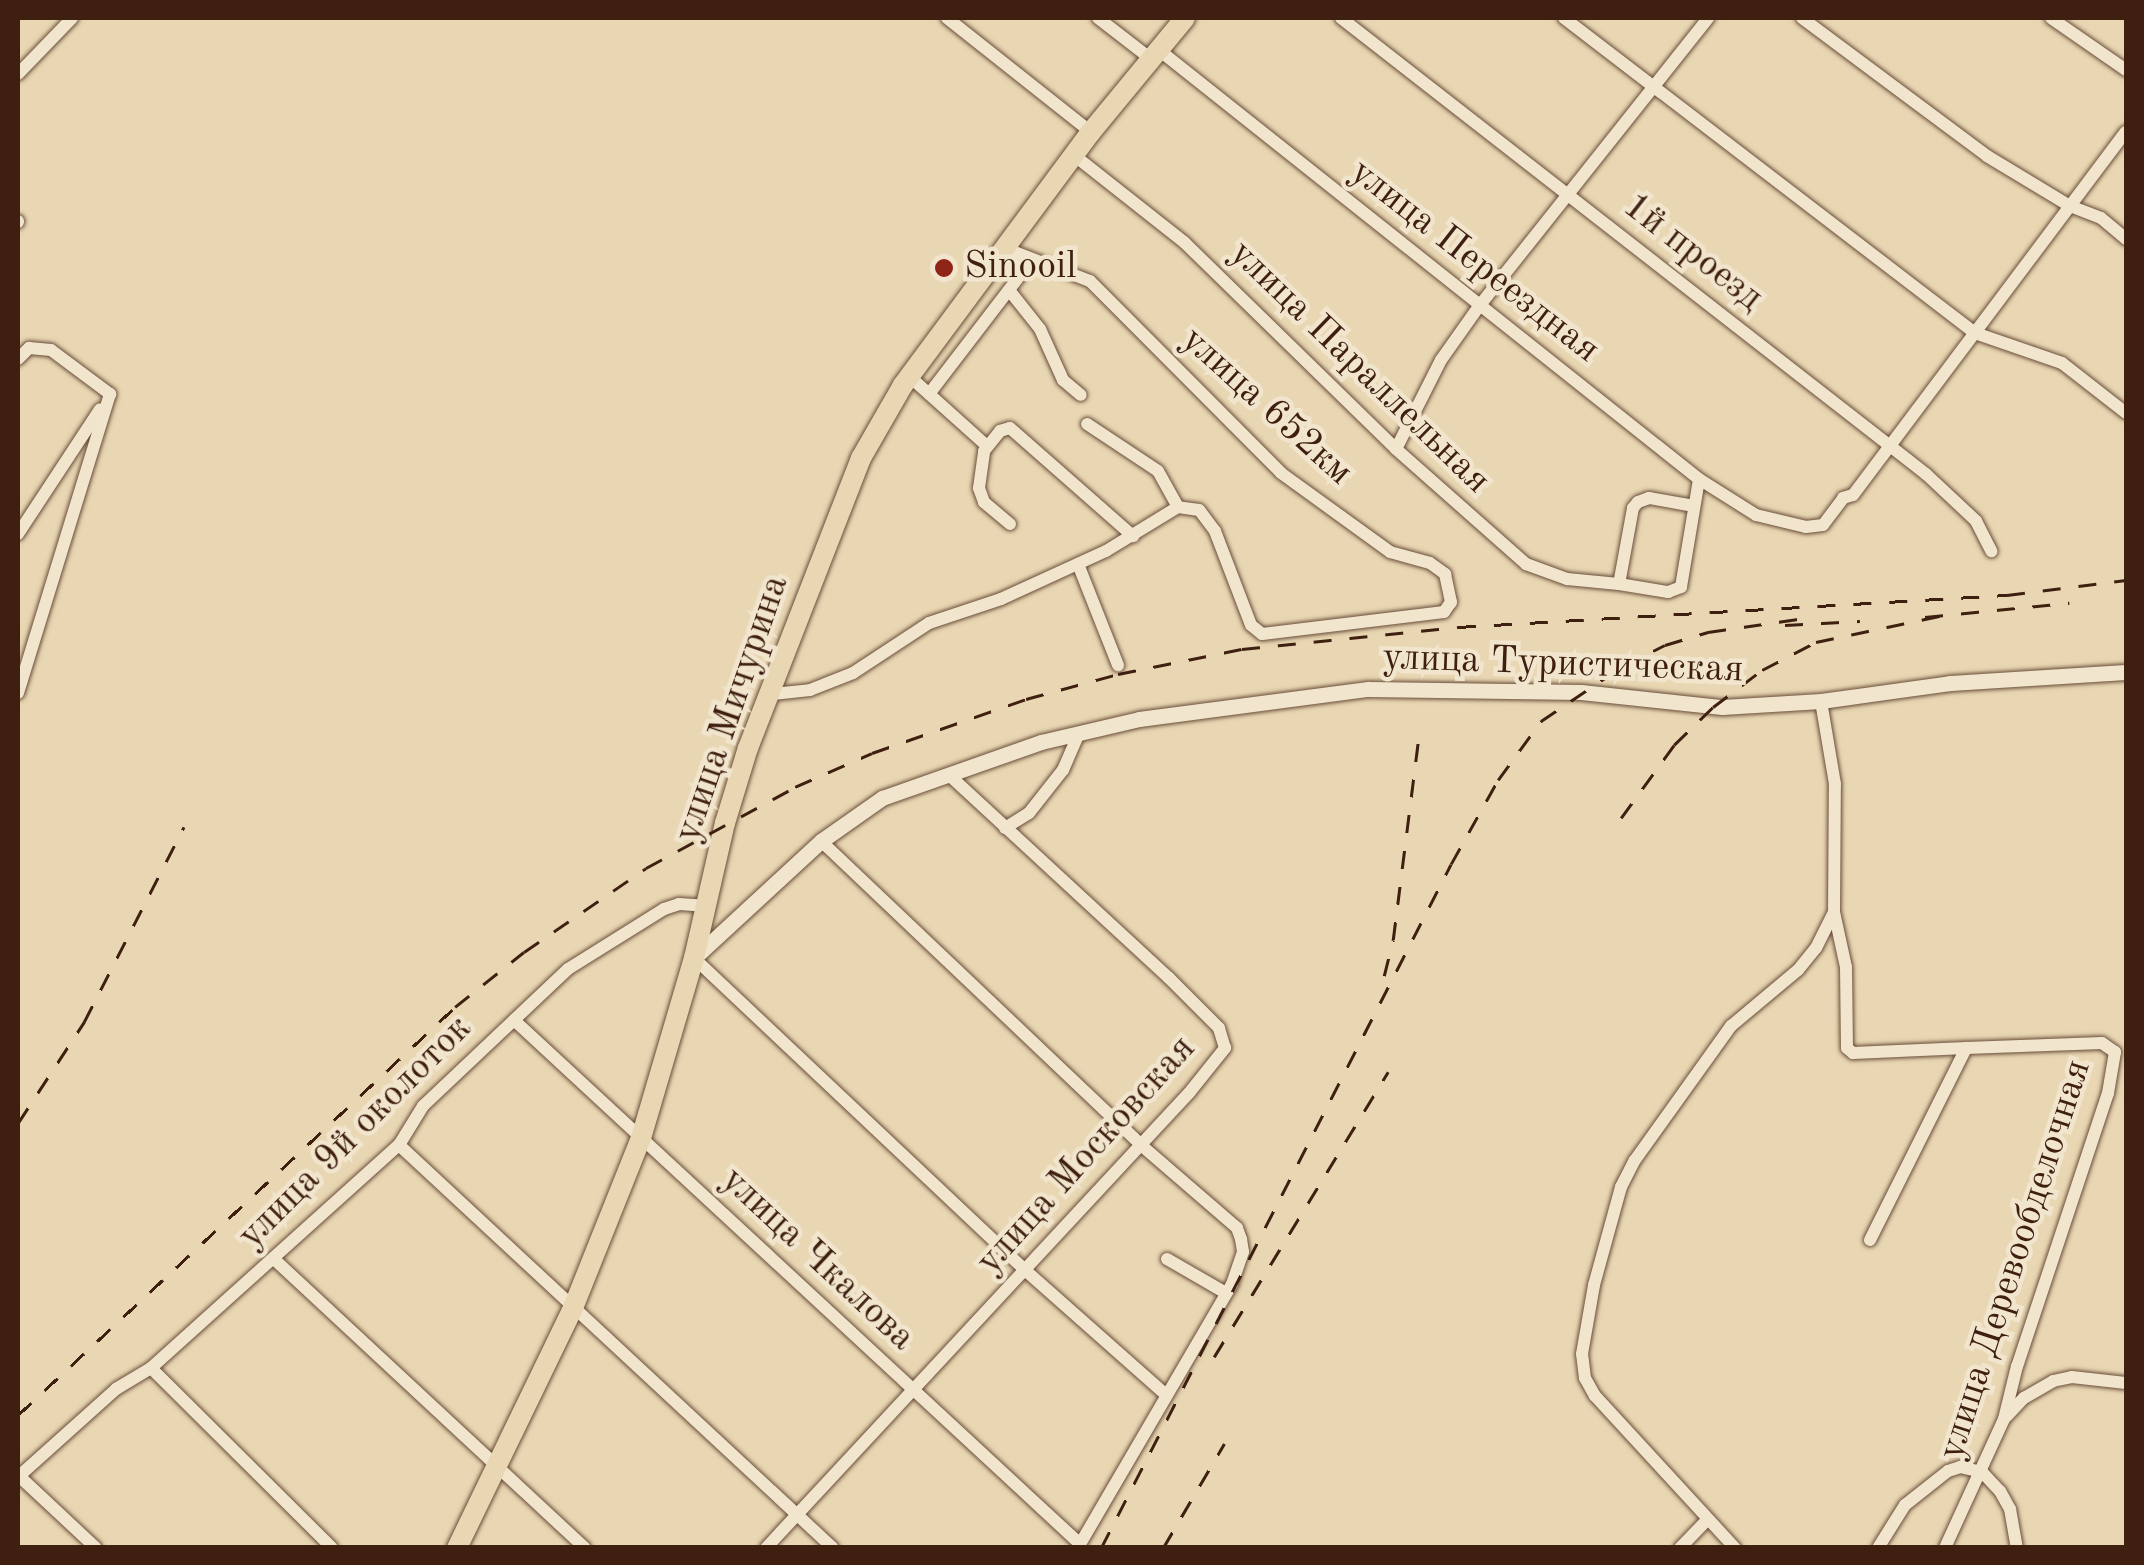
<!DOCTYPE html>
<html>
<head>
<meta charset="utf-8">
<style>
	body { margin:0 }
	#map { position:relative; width:2144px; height:1565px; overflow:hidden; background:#e9d7b3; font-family:"Old Standard TT",serif }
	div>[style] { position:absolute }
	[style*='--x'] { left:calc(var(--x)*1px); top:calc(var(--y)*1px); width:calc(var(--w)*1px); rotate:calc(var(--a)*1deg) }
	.roads { filter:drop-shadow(0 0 2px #694d39) drop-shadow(0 0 2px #694d39) }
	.minor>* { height:12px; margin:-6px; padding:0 6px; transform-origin:6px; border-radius:6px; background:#f1e5ce }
	.tertiary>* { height:15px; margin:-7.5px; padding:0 7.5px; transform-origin:7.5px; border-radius:7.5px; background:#f1e5ce }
	.primary>* { height:20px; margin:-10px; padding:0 10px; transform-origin:10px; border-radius:10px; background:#e9d7b3 }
	.rail>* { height:2.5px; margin-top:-1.25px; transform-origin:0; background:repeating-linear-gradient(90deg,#3e1f10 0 18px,transparent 0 36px) }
	.dots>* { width:28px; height:28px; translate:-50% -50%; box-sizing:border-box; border:5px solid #f1e5ce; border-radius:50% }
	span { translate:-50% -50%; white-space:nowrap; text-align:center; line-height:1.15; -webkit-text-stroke:9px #f1e5ce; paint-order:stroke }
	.street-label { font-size:38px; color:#3e1f10 }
	.poi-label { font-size:38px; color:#3e1f10 }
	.left { translate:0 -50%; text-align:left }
	.frame { position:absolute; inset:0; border:20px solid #3e1f10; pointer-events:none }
</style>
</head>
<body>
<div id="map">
	<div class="roads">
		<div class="minor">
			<div style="--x:947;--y:18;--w:184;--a:38.4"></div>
			<div style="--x:1098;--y:18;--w:67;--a:37.7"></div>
			<div style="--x:1341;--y:18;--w:742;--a:37.94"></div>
			<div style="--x:1926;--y:474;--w:69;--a:43.2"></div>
			<div style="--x:1976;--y:521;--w:34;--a:63"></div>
			<div style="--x:1564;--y:18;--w:518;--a:37.47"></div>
			<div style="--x:1975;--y:333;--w:92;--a:19"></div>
			<div style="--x:2062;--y:363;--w:81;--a:38"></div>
			<div style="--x:1802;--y:18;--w:231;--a:36.7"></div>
			<div style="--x:1987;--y:156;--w:97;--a:31.1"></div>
			<div style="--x:2070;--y:206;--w:33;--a:21"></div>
			<div style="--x:2101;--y:218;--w:33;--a:40"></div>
			<div style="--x:2051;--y:18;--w:91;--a:34.7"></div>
			<div style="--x:1159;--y:50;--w:690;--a:38.47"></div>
			<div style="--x:1699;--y:479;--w:67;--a:32.3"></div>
			<div style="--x:1756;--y:515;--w:51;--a:13.5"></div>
			<div style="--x:1806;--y:527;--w:17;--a:-7"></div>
			<div style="--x:1823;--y:525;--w:34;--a:-53"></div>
			<div style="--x:1843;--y:498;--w:10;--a:-17"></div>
			<div style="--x:1853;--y:495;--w:454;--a:-53.1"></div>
			<div style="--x:18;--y:74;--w:78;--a:-46"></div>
			<div style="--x:1075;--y:156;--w:140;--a:38.3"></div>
			<div style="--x:1185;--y:243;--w:295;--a:44.3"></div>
			<div style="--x:1396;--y:449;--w:174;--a:41.5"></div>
			<div style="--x:1526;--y:564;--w:44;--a:20.1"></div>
			<div style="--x:1567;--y:579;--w:52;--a:5.5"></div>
			<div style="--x:18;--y:221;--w:1;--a:90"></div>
			<div style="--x:1007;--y:249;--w:89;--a:21.1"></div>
			<div style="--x:1090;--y:281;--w:271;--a:45.1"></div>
			<div style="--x:1281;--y:473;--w:135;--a:35.9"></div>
			<div style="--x:1390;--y:552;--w:41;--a:15.4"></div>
			<div style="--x:1430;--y:563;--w:19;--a:36"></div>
			<div style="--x:1445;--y:574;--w:29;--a:78"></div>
			<div style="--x:1451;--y:602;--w:12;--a:125"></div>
			<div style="--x:1444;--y:612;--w:183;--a:173.1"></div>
			<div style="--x:1262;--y:634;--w:14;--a:-141"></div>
			<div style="--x:1251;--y:625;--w:101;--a:-111"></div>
			<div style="--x:1215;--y:531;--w:26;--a:-127"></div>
			<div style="--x:1199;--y:510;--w:21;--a:-172"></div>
			<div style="--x:1009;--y:290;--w:50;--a:51.5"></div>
			<div style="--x:1040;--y:329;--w:56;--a:65.7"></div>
			<div style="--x:1063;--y:380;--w:23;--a:40"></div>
			<div style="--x:18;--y:359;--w:16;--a:-45"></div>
			<div style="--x:29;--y:348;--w:22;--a:5"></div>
			<div style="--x:51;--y:350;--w:74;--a:36.7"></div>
			<div style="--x:909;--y:376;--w:105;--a:41.9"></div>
			<div style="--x:929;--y:394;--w:169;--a:-52.5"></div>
			<div style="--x:1396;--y:449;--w:100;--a:-63.2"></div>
			<div style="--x:1441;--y:360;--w:67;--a:-54.7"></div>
			<div style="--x:1480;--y:305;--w:367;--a:-51.5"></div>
			<div style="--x:1694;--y:506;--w:46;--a:-169.9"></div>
			<div style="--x:1649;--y:498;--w:12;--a:160"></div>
			<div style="--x:1638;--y:502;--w:8;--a:130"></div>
			<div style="--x:1633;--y:508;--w:77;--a:100.4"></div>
			<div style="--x:1619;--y:584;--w:50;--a:9.3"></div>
			<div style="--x:1668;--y:592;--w:14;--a:-21"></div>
			<div style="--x:1681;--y:587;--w:109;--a:-80.5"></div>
			<div style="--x:1010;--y:524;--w:34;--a:-140"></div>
			<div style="--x:984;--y:502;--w:15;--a:-110"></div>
			<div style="--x:979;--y:488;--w:37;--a:-82"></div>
			<div style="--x:984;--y:451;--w:26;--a:-51"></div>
			<div style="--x:1000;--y:431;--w:10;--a:-17"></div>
			<div style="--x:1010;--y:428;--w:164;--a:41.3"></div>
			<div style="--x:18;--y:534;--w:149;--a:-56.7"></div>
			<div style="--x:1078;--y:564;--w:109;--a:68.4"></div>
			<div style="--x:18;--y:693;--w:313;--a:-72.9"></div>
			<div style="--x:773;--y:694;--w:37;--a:-6"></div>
			<div style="--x:810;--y:690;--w:46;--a:-21.6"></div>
			<div style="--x:853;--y:673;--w:91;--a:-33.3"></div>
			<div style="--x:929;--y:623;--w:76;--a:-18.4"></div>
			<div style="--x:1001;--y:599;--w:115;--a:-24.6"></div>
			<div style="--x:1106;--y:551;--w:84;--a:-31.4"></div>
			<div style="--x:1178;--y:507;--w:41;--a:-119.1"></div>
			<div style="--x:1158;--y:471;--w:85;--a:-146.5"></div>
			<div style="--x:1005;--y:828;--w:28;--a:-32"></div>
			<div style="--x:1029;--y:813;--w:55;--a:-51.7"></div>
			<div style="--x:1063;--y:770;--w:40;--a:-66.6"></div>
			<div style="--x:821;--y:841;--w:441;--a:43.5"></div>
			<div style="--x:1141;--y:1145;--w:127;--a:40.8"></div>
			<div style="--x:1237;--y:1228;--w:12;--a:70"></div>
			<div style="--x:1241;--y:1239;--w:13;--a:81"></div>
			<div style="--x:1243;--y:1252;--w:34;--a:109"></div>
			<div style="--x:1232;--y:1284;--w:306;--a:120.3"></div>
			<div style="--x:1834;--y:912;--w:56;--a:77.7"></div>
			<div style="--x:1846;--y:967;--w:81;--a:89.3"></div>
			<div style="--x:1847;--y:1048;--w:8;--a:40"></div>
			<div style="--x:1853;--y:1053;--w:113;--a:-2.5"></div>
			<div style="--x:694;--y:958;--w:455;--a:43.3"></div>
			<div style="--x:1025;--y:1270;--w:187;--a:41.5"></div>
			<div style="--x:514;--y:1020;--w:771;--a:42.79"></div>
			<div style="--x:399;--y:1145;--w:592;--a:42.88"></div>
			<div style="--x:1870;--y:1240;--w:215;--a:-63.4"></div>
			<div style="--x:1966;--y:1048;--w:136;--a:-2.1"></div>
			<div style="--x:2102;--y:1043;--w:16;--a:35"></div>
			<div style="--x:2115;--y:1052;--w:42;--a:99.7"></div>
			<div style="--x:2108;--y:1093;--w:288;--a:108.4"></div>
			<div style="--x:2017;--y:1366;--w:55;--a:103.8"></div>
			<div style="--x:2004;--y:1419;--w:142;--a:114.6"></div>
			<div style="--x:1167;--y:1259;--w:68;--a:30"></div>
			<div style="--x:275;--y:1260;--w:423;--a:42.9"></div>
			<div style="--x:151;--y:1368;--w:255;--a:44.8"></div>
			<div style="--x:2007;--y:1416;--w:25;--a:-47"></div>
			<div style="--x:2024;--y:1398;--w:34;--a:-30"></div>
			<div style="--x:2053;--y:1381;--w:19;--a:-12"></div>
			<div style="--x:2072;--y:1377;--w:54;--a:6.3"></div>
			<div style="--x:19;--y:1476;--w:105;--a:43.1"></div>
			<div style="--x:18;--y:1477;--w:132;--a:-41.9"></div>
			<div style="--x:116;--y:1389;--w:41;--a:-31"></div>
			<div style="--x:151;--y:1368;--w:334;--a:-42"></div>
			<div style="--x:399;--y:1145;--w:46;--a:-58.4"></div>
			<div style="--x:423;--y:1106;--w:199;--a:-43.4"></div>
			<div style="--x:568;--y:969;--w:113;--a:-32"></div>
			<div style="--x:664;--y:909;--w:16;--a:-18"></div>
			<div style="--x:679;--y:904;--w:29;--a:4"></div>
			<div style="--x:766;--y:1548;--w:621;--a:-47.09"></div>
			<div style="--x:1189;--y:1093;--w:58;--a:-51.3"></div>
			<div style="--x:1225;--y:1048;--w:21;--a:-107"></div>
			<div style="--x:1219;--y:1028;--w:71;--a:-135"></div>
			<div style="--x:1169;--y:978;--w:299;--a:-137.3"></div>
			<div style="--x:1680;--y:1548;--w:39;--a:-46"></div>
			<div style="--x:1735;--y:1548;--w:207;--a:-132.6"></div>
			<div style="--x:1595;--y:1396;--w:21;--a:-119"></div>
			<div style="--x:1585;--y:1378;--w:24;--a:-97"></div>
			<div style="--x:1582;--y:1354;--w:70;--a:-80.1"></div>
			<div style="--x:1594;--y:1285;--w:102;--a:-74.6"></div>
			<div style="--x:1621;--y:1187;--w:30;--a:-63"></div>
			<div style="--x:1635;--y:1160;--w:165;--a:-54.4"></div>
			<div style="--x:1731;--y:1026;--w:87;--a:-39.9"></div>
			<div style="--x:1798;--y:970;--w:28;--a:-51"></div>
			<div style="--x:1816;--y:948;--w:40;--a:-63.4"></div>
			<div style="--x:1834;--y:912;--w:128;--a:-89.6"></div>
			<div style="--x:1835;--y:784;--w:84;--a:-99.6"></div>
			<div style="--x:1878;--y:1548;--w:51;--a:-57.9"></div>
			<div style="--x:1905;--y:1505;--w:55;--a:-38.3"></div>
			<div style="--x:1948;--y:1471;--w:13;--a:-18"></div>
			<div style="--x:1960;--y:1467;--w:23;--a:13"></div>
			<div style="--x:1982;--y:1472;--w:26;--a:47"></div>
			<div style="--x:2000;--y:1491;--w:21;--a:61"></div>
			<div style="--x:2010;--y:1509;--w:40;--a:80"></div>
		</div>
		<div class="tertiary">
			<div style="--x:694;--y:958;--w:173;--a:-42.7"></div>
			<div style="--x:821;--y:841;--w:75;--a:-35.2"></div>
			<div style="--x:882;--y:798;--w:169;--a:-19.4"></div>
			<div style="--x:1041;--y:742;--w:101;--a:-13.2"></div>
			<div style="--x:1139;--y:719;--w:231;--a:-7.5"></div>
			<div style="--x:1368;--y:689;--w:213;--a:0.8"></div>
			<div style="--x:1581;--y:692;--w:142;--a:6.1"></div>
			<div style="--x:1722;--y:707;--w:99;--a:-3.5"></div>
			<div style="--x:1821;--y:701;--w:130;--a:-7.9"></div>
			<div style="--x:1950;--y:683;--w:176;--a:-3.6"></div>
		</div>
		<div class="primary">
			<div style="--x:457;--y:1548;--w:267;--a:-64.2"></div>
			<div style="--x:573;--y:1308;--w:183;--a:-68.2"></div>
			<div style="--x:641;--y:1138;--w:188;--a:-73.6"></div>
			<div style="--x:694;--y:958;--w:139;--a:-77.1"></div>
			<div style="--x:725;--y:823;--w:78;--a:-73"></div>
			<div style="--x:748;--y:748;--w:311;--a:-68.7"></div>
			<div style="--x:861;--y:458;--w:84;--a:-60.1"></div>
			<div style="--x:903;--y:385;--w:315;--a:-53.4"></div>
			<div style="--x:1091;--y:132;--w:148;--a:-50.5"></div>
		</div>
	</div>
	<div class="rail">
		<div style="--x:1925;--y:617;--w:145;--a:-5.6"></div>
		<div style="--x:1785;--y:625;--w:75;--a:-3.1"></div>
		<div style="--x:1621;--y:818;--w:90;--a:-54"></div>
		<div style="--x:1674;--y:745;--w:54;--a:-44.3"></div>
		<div style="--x:1713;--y:707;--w:61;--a:-37.1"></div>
		<div style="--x:1762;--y:670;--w:61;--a:-27.4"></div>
		<div style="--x:1816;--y:642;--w:126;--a:-11.9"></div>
		<div style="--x:1384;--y:976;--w:37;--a:-76"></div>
		<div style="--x:1393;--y:940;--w:208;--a:-82.8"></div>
		<div style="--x:18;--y:1123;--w:121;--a:-56.8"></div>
		<div style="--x:84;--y:1022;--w:219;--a:-62.9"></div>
		<div style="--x:1214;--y:1357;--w:334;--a:-58.6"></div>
		<div style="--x:18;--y:1415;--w:598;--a:-43.03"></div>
		<div style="--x:455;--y:1007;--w:88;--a:-38.6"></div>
		<div style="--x:524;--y:952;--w:148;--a:-34.5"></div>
		<div style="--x:646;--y:868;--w:170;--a:-28.5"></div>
		<div style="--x:795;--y:787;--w:84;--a:-23.8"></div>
		<div style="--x:872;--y:753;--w:163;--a:-19.3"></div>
		<div style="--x:1026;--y:699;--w:95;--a:-15.2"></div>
		<div style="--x:1118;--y:674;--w:126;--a:-11.4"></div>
		<div style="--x:1242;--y:649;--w:217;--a:-5.8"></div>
		<div style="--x:1458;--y:627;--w:550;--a:-3.34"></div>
		<div style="--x:2007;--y:595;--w:120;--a:-7.2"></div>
		<div style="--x:1101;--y:1548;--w:768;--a:-62.9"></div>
		<div style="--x:1451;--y:864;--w:96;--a:-60.8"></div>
		<div style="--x:1498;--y:780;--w:73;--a:-53.9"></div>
		<div style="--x:1541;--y:721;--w:97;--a:-34"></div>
		<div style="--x:1621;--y:667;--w:49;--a:-26.6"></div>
		<div style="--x:1665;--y:645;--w:45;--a:-16.8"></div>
		<div style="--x:1708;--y:632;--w:91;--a:-8.2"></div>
		<div style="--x:1163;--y:1548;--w:121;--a:-59.6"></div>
	</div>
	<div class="dots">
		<div style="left:944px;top:268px;background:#8f2418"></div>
	</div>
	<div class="street-label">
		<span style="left:1692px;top:253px;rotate:38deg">1й проезд</span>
		<span style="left:1474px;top:262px;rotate:38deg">улица Переездная</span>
		<span style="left:1359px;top:368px;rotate:44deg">улица Параллельная</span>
		<span style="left:1266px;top:407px;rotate:42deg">улица 652км</span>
		<span style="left:1563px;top:665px;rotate:2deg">улица Туристическая</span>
		<span style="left:733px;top:709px;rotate:-71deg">улица Мичурина</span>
		<span style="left:356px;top:1133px;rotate:-45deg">улица 9й околоток</span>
		<span style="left:1087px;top:1156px;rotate:-48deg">улица Московская</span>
		<span style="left:817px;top:1260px;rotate:43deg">улица Чкалова</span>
		<span style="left:2016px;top:1260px;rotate:-72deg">улица Деревообделочная</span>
	</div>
	<div class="poi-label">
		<span class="left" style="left:964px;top:268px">Sinooil</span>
	</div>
	<div class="frame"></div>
</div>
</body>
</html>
